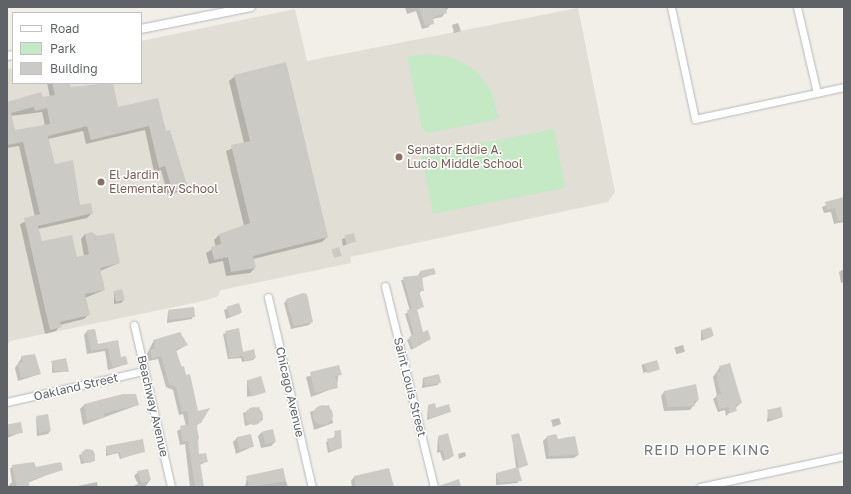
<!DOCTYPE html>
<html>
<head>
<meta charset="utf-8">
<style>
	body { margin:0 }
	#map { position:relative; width:851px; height:494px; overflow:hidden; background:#f1efe8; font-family:"Golos Text",sans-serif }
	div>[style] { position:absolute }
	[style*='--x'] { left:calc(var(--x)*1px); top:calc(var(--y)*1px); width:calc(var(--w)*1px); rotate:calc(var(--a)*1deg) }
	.education>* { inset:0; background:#e1ded6 }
	.green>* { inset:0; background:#c5e8c5; transform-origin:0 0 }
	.shadow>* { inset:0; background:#0003; transform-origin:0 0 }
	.building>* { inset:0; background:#cccac5; transform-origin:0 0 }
	.round { border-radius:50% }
	.roads { filter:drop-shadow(0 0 1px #b5b8bc) drop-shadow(0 0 1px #b5b8bc) }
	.minor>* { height:7px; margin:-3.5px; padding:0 3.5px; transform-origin:3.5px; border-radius:3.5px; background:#fff }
	.tertiary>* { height:8px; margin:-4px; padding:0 4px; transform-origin:4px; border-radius:4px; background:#fff }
	.dots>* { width:11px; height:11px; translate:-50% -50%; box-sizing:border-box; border:2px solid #fff; border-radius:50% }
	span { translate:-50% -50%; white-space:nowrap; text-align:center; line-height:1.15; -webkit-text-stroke:3px #fff; paint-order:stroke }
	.education-label { font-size:12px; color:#785e54 }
	.left { translate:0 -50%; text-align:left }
	.street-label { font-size:12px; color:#5f6368 }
	.quarter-label { font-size:14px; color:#70757a; letter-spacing:1px }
	.frame { position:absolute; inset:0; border:8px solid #5f6368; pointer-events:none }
	.legend { position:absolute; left:12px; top:12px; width:130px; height:72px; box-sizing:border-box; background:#fff; border:1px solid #bfc1c3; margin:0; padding:5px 7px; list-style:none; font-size:12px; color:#5f6368 }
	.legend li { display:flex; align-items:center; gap:8px; height:20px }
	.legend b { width:20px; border:1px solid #bfc1c3 }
</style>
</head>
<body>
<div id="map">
	<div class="education">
		<div style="clip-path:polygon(578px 8px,615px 192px,608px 202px,350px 257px,351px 263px,221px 290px,217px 297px,198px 302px,10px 341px,7px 346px,7px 69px,13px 68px,13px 83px,141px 83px,141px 41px,295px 9px,307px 61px)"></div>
	</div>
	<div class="green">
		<div style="clip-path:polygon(427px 54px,451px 57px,474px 69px,491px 90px,499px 119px,428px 133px,422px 128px,407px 57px)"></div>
		<div style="left:554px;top:129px;width:60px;height:135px;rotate:79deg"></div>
	</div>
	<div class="shadow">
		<div style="clip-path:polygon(405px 7px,449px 7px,442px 17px,432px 19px,429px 27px,422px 29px,416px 11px,407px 14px)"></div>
		<div style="clip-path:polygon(458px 23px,461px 31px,454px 33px,452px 25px)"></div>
		<div style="clip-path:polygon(235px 76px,327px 237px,322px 242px,253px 259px,255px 268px,250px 273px,226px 276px,223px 261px,209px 264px,206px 253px,216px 247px,214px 240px,219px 235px,244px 226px,226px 151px,244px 143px,229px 81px)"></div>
		<div style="clip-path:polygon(evenodd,47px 83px,69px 83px,70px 88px,112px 83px,117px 108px,165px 133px,187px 188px,168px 196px,161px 170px,154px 172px,145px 130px,86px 144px,83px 131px,48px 139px,54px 165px,79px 206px,92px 213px,87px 218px,38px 229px,41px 243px,76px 258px,84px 256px,81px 239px,85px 234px,119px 263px,100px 271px,104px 290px,85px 298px,89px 314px,84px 319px,60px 325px,56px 331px,45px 334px,20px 224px,35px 217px,19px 146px,7px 148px,7px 99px,8px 103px,50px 97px,47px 83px,42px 112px,45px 126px,15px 131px,11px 116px,42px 112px)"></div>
		<div style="clip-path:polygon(844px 198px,844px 222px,834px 224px,831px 212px,824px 213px,822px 207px)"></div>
		<div style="clip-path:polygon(353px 235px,355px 241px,343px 246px,342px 239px)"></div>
		<div style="clip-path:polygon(844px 269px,844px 282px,841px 283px,839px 272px)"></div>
		<div style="clip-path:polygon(420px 272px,434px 274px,422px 278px,423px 290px,419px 293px,423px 307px,416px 310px,422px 333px,430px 339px,411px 350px,407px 340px,412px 337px,405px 314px,410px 311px,401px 280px,418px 276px)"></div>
		<div style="clip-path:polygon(114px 292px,124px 300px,121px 303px,114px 304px)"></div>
		<div style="clip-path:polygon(287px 300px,312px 322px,309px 325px,291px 329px,284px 303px)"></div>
		<div style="clip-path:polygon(239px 304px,241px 313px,226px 319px,224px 310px)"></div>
		<div style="clip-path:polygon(193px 308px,192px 319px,167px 323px,168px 312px)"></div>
		<div style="clip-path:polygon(238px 329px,243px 353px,255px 358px,253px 360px,242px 362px,241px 358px,228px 359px,223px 334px)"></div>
		<div style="clip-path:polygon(701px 330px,713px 336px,701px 341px)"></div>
		<div style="clip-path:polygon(87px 331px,97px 345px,117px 341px,120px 358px,127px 364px,108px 370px,105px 351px,87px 354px,84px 335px)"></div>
		<div style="clip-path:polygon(154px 340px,187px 345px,176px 351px,201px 422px,196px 426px,199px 438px,196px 441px,198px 455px,207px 461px,200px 465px,203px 487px,214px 487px,190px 487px,185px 444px,180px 445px,177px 431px,186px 426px,183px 414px,179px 415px,173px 390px,166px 387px,158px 359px,149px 361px,147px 354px)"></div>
		<div style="left:683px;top:345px;width:7px;height:9px;rotate:74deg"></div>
		<div style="clip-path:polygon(22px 357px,40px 374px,18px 381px,15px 368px)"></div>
		<div style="left:657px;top:361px;width:8px;height:16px;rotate:76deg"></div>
		<div style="clip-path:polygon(52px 362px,68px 371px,52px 373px)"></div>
		<div style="clip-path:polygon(339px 367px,337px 387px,311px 397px,306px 377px)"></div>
		<div style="clip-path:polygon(720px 367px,741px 403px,726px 416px,725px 410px,718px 412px,713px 399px,717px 396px,713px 377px)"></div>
		<div style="clip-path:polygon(439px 375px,438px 385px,422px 388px,423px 378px)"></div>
		<div style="clip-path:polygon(247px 380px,265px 392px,247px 397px)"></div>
		<div style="clip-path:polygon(664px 392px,698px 400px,690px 410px,664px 411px,661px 396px)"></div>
		<div style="clip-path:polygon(84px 405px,138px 405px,83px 425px,80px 409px)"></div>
		<div style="clip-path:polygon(329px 405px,333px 423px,314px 430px,310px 412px)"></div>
		<div style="clip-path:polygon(428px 406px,436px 409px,450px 412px,427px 420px)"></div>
		<div style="clip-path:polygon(259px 407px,263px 420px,245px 426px,243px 413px)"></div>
		<div style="clip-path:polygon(768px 411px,782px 417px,767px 422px)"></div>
		<div style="clip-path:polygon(36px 418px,50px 431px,48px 434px,37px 436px)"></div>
		<div style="clip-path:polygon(559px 418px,561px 424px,553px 427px,551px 420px)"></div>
		<div style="clip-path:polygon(20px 423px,22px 432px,7px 438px,7px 425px)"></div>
		<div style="clip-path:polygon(262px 432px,275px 442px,271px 446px,261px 448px,258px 436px)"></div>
		<div style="clip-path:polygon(335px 432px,341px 448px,328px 453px,326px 442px,334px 439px)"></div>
		<div style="clip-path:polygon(512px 436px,527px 465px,517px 469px,518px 483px,496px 485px,496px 474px,516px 468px)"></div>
		<div style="clip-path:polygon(438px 437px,453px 456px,450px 458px,443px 461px,440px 452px,437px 453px)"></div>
		<div style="clip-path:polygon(547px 437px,578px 455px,574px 458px,546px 459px,543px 441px)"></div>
		<div style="clip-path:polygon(237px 438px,252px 447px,236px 454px,233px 442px)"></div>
		<div style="clip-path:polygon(106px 447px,144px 451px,120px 459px,118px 453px,106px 456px)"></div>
		<div style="clip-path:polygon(93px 450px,95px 461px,81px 464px,79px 455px)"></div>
		<div style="clip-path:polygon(465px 452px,466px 456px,459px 459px,458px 454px)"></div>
		<div style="clip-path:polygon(13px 466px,62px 469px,27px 483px,28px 487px,7px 487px,12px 482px,10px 469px)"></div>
		<div style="clip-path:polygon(282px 469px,288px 487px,245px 487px,247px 477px)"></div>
		<div style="clip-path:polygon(138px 472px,150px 480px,145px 487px,131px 487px,138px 484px,134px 476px)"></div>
		<div style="clip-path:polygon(354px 477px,393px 487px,352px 487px,351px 481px)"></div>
		<div style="clip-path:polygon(97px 482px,98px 487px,73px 487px)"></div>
	</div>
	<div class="building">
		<div style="clip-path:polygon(419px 7px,445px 7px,447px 13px,433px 17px,434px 24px,425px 26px)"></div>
		<div style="clip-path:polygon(286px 62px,328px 237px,253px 256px,256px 268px,231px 272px,228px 257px,214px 260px,211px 247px,221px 244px,219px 234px,250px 223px,231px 145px,250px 141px,234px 75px)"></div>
		<div style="clip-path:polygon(evenodd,52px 83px,70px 83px,71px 87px,113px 83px,118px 107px,158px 98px,166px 131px,170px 130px,188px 188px,173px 192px,165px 166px,159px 168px,149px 126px,91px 140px,87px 126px,48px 136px,55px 164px,73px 160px,80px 205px,91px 203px,93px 213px,38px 226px,42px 241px,72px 235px,77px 257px,89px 254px,85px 234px,92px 232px,97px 236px,114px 233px,120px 263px,100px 268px,105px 290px,85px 294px,90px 315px,60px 322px,62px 327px,50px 330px,24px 218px,40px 214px,23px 142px,7px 145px,7px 102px,41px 92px,43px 97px,55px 95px,52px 83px,34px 107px,35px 111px,47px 108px,50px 124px,15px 130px,11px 113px,34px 107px)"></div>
		<div style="clip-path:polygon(844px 197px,844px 220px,838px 221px,835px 208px,827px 210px,825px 202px)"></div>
		<div style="left:354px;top:233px;width:9px;height:10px;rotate:77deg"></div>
		<div style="left:339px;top:247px;width:9px;height:8px;rotate:72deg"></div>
		<div style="clip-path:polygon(434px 268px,436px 274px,422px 277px,424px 291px,419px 291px,424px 307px,417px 309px,423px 332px,428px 330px,431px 339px,413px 349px,409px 337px,414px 335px,407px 310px,412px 309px,403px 277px,421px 275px,420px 271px)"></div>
		<div style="left:122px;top:289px;width:11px;height:9px;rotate:75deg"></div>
		<div style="clip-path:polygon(303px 293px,307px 294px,313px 322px,294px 326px,286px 299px)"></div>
		<div style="left:239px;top:303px;width:10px;height:13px;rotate:73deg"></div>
		<div style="left:194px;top:307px;width:10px;height:26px;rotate:84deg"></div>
		<div style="left:711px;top:327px;width:9px;height:10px;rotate:72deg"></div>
		<div style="clip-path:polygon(239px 328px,243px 352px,254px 349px,256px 358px,244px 361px,243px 356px,230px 358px,225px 331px)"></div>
		<div style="clip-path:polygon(95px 329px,98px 344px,118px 340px,121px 357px,126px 356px,128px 364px,112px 367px,108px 348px,91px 351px,87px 330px)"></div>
		<div style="clip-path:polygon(180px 332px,188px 345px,176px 349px,181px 367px,184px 366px,186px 375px,190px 374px,198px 411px,210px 408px,201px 423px,197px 424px,199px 454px,206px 453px,208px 462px,200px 463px,204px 487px,195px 487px,188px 441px,183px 442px,180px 426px,189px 424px,187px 411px,182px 412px,176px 387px,169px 384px,161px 356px,152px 359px,150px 350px,155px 348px,153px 340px)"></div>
		<div style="clip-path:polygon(35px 354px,41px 374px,21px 378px,18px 363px,23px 362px,21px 356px)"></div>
		<div style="clip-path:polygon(66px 358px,69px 372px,54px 371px,51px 361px)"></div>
		<div style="left:657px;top:360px;width:10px;height:13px;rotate:73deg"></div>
		<div style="clip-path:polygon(730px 363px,742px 403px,735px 405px,737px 411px,730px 413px,728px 407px,719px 409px,716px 395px,721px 394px,716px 373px,721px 371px,719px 366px)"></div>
		<div style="clip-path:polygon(339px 365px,342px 375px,335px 376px,338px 388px,315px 393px,310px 372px)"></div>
		<div style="left:439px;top:374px;width:9px;height:16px;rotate:77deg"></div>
		<div style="left:261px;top:376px;width:17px;height:15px;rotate:73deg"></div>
		<div style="clip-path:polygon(696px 384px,699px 400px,694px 401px,695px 406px,668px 407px,664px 391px)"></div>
		<div style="clip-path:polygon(123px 394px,136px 394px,139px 405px,104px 413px,105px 417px,87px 421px,84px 404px)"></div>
		<div style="clip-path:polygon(435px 403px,436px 408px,449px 404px,451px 412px,429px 418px,428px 405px)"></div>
		<div class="round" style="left:313px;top:405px;width:20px;height:20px"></div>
		<div style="left:781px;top:407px;width:10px;height:14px;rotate:79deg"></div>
		<div class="round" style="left:245px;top:407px;width:18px;height:18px"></div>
		<div style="left:48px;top:414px;width:17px;height:12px;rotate:80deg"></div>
		<div style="left:21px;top:422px;width:11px;height:14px;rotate:80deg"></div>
		<div style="left:273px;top:429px;width:13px;height:11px;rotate:77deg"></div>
		<div style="clip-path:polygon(341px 430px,342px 448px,330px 451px,327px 439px,336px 437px,334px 431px)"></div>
		<div style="clip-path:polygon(448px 433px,454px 456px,445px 459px,443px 450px,440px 451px,438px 436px)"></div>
		<div style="clip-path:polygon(519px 433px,528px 465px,519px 468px,511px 435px)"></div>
		<div style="left:251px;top:434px;width:13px;height:15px;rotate:77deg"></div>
		<div style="clip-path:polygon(556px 434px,558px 439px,575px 436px,579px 455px,549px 456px,547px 436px)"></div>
		<div style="clip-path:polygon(143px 439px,145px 452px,121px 458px,120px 452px,108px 455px,106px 446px)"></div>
		<div class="round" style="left:81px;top:449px;width:14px;height:14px"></div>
		<div style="clip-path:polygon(34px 462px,36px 467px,61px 462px,63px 470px,28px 481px,30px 487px,17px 487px,12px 465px)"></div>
		<div style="clip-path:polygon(518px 467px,522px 481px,499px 483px,496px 473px)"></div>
		<div style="clip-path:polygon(283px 468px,286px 481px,249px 487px,246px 476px)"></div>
		<div style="clip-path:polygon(389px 468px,394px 487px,356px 487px,354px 476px)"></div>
		<div style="clip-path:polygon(148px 469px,151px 480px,142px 483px,137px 471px)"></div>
		<div style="clip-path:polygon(459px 479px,461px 487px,440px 487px,439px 486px)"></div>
	</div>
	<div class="roads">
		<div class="minor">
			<div style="--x:671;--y:7;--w:115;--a:77.9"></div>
			<div style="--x:695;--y:119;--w:152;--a:-12.1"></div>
			<div style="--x:797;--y:7;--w:88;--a:76.9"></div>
			<div style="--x:385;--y:286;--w:207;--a:76.3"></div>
			<div style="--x:268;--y:297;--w:195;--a:77"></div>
			<div style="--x:134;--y:325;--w:166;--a:77.1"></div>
			<div style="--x:7;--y:402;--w:140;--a:-12.8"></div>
			<div style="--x:700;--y:487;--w:147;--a:-12.1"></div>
		</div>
		<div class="tertiary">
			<div style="--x:141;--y:29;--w:112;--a:-11.3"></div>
			<div style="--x:7;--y:56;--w:6;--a:-9"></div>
		</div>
	</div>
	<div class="dots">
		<div style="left:399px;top:157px;background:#8d6e63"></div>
		<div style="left:101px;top:182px;background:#8d6e63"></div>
	</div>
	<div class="education-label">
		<span class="left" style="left:407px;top:157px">Senator Eddie A.<br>Lucio Middle School</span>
		<span class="left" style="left:109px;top:182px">El Jardin<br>Elementary School</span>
	</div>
	<div class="street-label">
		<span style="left:76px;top:387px;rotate:-13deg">Oakland Street</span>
		<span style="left:410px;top:387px;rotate:76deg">Saint Louis Street</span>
		<span style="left:290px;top:392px;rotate:77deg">Chicago Avenue</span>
		<span style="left:153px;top:406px;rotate:77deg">Beachway Avenue</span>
	</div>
	<div class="quarter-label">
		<span style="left:707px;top:450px">REID HOPE KING</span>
	</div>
	<div class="frame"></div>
	<ul class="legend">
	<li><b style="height:5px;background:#fff"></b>Road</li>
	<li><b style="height:11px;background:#c5e8c5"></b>Park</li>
	<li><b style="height:11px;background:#cccac5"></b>Building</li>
	</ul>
</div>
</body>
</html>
